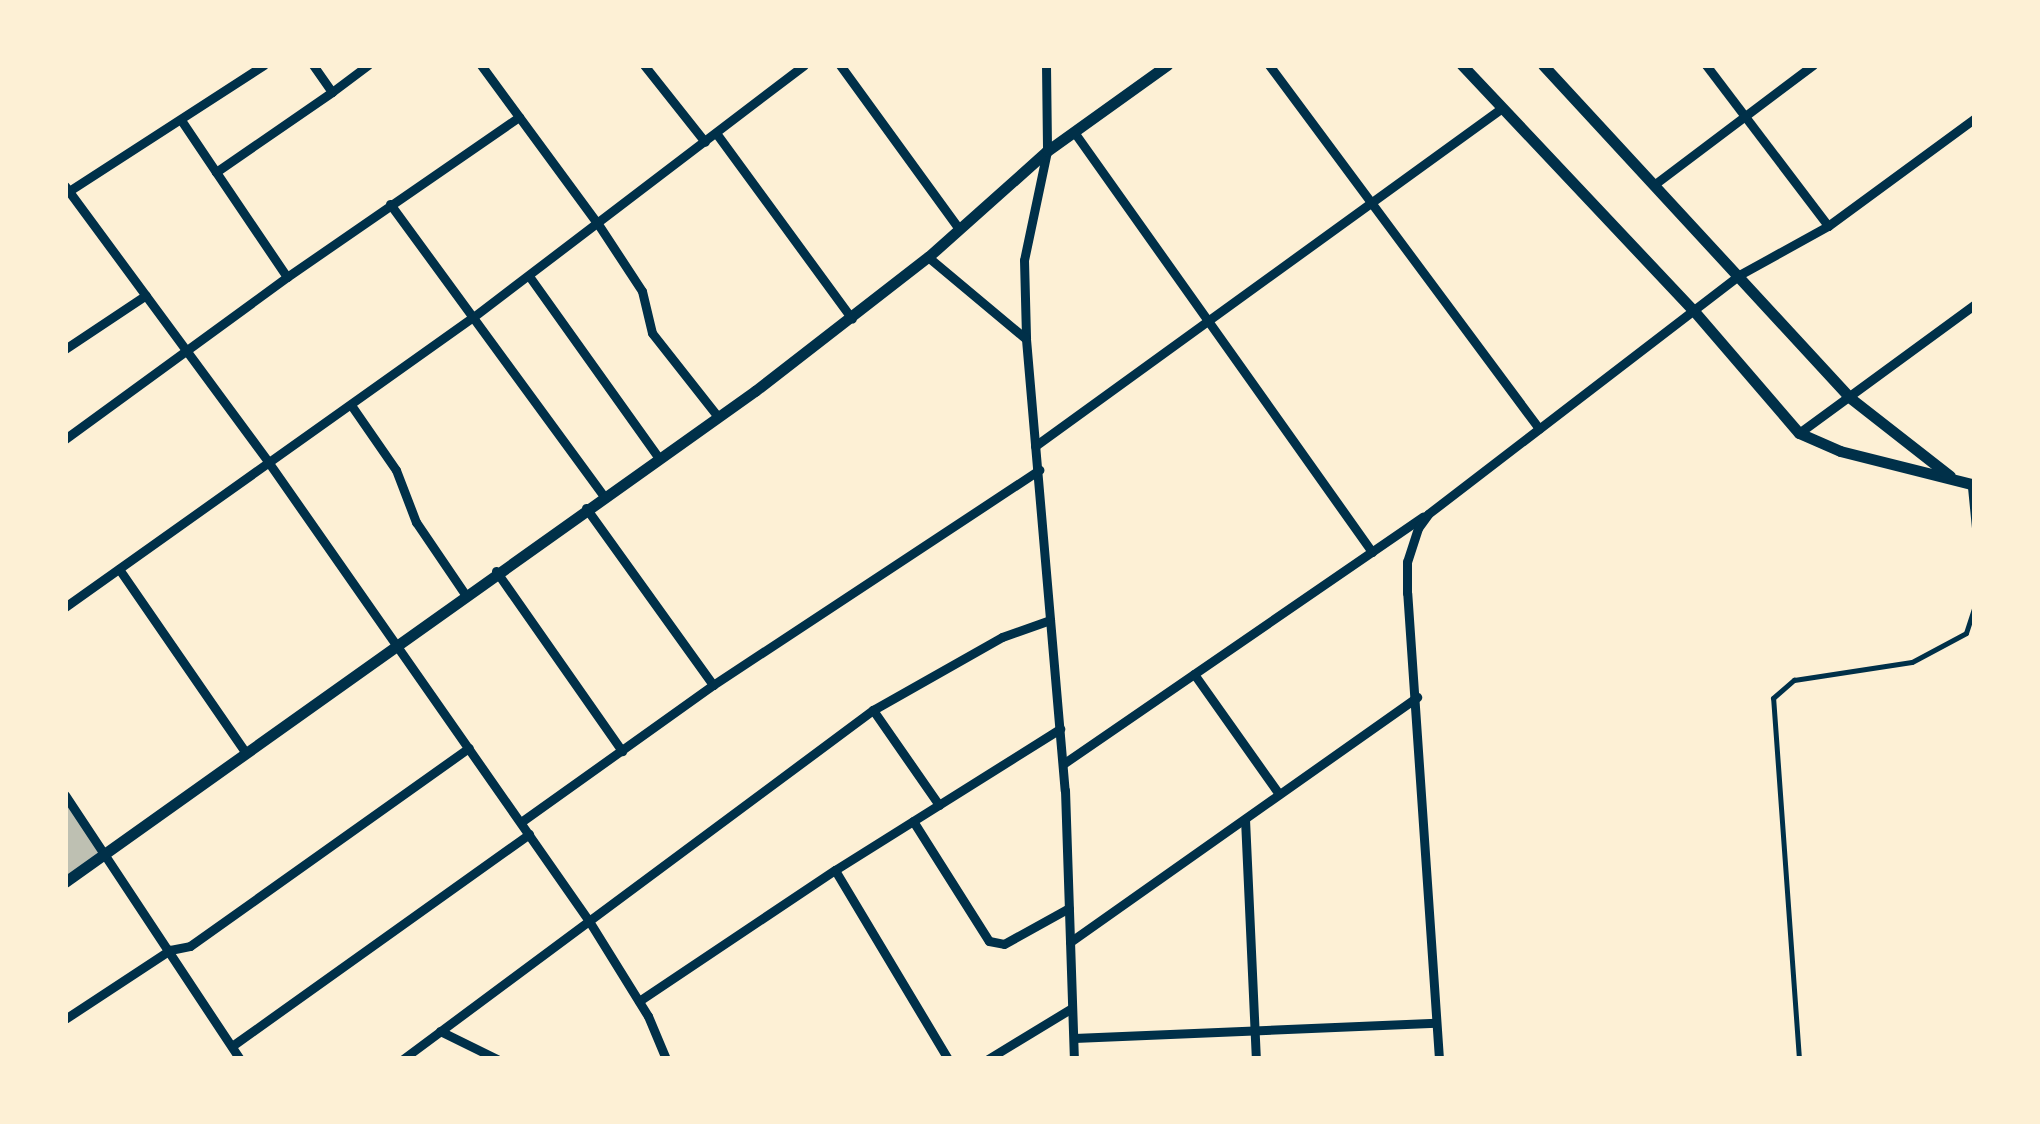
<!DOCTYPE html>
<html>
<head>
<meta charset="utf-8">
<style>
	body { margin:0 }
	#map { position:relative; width:2040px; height:1124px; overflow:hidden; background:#fdf0d5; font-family:"Space Grotesk",sans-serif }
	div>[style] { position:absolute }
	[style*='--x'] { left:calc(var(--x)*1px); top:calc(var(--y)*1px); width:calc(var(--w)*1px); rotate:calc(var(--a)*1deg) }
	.building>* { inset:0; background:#bec0b2 }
	.service>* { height:5px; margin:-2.5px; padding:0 2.5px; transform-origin:2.5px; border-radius:2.5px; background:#003049 }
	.minor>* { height:9px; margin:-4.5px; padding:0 4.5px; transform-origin:4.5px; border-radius:4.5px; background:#003049 }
	.tertiary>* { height:11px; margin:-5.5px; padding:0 5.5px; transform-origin:5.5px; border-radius:5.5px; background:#003049 }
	span { translate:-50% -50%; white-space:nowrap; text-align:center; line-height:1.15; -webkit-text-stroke:8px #fdf0d5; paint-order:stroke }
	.frame { position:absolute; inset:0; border:68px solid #fdf0d5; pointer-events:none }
</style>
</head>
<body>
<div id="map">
	<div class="building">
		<div style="clip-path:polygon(65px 795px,106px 849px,65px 882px)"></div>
	</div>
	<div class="service">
		<div style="--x:1970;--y:487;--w:51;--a:84.4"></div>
		<div style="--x:1799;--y:1059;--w:362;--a:-94.1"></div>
		<div style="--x:1773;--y:698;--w:28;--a:-41"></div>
		<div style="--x:1794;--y:680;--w:119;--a:-8.7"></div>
		<div style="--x:1912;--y:662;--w:61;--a:-28.2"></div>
		<div style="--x:1966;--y:633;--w:29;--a:-72"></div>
	</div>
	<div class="minor">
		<div style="--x:313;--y:65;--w:33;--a:55"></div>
		<div style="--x:332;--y:92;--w:45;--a:-36.9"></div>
		<div style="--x:481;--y:65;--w:197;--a:53.7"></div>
		<div style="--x:598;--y:224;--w:80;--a:56.7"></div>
		<div style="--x:642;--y:291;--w:43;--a:76.6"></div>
		<div style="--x:652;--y:333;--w:107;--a:51.8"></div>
		<div style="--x:644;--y:65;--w:98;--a:51.6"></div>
		<div style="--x:840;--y:65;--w:203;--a:54"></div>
		<div style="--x:1046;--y:65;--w:86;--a:89.3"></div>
		<div style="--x:1047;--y:151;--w:111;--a:101.9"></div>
		<div style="--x:1024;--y:260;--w:79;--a:88.5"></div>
		<div style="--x:1026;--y:339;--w:453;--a:85.1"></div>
		<div style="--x:1065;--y:790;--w:269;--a:88.1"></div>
		<div style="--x:1269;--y:65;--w:453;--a:53.4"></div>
		<div style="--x:1706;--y:65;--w:202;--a:52.8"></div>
		<div style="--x:181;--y:120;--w:63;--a:56.1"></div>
		<div style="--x:216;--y:172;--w:141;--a:-34.6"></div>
		<div style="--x:1074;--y:132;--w:515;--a:54.64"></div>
		<div style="--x:716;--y:133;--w:230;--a:53.8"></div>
		<div style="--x:1655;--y:184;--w:198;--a:-37"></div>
		<div style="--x:65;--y:186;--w:344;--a:53.6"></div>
		<div style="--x:269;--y:463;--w:559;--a:55.06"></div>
		<div style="--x:589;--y:921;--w:112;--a:58.2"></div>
		<div style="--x:648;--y:1016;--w:47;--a:67.3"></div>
		<div style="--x:69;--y:191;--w:232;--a:-32.9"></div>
		<div style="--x:390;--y:204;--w:362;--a:53.8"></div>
		<div style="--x:928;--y:257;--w:126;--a:39.9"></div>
		<div style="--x:529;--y:276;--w:224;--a:54.5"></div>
		<div style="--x:287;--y:277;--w:282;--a:-34.6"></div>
		<div style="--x:65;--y:349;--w:97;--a:-33.7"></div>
		<div style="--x:351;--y:405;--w:79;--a:55.3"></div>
		<div style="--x:396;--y:470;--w:56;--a:69"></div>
		<div style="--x:416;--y:522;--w:87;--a:55.8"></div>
		<div style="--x:1799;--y:433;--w:218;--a:-36.2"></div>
		<div style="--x:65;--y:439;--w:275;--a:-36.1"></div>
		<div style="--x:287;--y:277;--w:127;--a:-124.1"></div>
		<div style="--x:1035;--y:446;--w:576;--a:-35.9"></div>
		<div style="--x:586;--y:508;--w:218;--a:54.3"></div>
		<div style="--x:119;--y:569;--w:220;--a:55.4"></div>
		<div style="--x:496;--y:571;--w:220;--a:55"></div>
		<div style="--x:65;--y:607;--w:499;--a:-35.4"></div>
		<div style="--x:472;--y:318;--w:417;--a:-37.3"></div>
		<div style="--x:1194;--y:674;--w:147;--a:54.7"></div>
		<div style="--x:1063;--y:764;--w:437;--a:-34.5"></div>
		<div style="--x:65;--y:795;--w:317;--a:56.5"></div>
		<div style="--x:939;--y:805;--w:116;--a:-124.8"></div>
		<div style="--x:873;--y:710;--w:148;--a:-29.5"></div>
		<div style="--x:1002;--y:637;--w:51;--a:-19.5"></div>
		<div style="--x:1245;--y:819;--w:240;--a:87.4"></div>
		<div style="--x:913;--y:821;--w:142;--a:57.7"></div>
		<div style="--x:989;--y:941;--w:15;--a:11"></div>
		<div style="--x:1004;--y:944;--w:74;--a:-29"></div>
		<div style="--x:521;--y:822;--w:236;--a:-35.5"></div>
		<div style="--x:713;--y:685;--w:391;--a:-33.4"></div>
		<div style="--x:1070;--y:942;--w:425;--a:-35.2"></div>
		<div style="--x:639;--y:1001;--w:236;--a:-33.8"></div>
		<div style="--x:65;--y:1019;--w:126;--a:-33.3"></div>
		<div style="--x:170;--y:950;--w:20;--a:-11"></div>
		<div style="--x:190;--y:946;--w:342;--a:-35.4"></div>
		<div style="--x:440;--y:1031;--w:64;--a:26.2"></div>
		<div style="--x:1074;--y:1038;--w:362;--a:-2.4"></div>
		<div style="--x:232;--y:1046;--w:365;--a:-35.5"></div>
		<div style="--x:403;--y:1059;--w:585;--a:-36.6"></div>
		<div style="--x:948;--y:1059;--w:220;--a:-120.9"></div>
		<div style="--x:835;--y:870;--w:266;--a:-32.1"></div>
		<div style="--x:988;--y:1059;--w:98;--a:-31.3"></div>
		<div style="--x:1439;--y:1059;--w:467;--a:-93.9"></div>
		<div style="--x:1407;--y:593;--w:31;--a:-90"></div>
		<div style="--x:1407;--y:562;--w:36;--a:-72"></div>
		<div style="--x:1418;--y:528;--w:17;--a:-54"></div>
		<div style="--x:1428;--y:514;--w:394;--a:-37.5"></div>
		<div style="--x:1741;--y:274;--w:99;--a:-28.9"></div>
		<div style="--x:1828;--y:226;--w:182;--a:-36.3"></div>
	</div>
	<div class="tertiary">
		<div style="--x:1462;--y:65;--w:338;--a:46.7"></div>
		<div style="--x:1694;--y:311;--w:161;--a:49.3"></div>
		<div style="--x:1799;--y:433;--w:45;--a:23.7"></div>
		<div style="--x:1840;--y:451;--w:139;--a:14.1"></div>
		<div style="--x:1543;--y:65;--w:452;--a:47.3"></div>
		<div style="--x:1849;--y:397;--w:128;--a:38"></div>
		<div style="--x:65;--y:882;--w:847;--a:-35.44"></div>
		<div style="--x:755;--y:391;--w:219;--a:-37.8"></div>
		<div style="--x:928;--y:257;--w:159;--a:-41.7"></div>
		<div style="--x:1047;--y:151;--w:148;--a:-35.6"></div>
	</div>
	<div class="frame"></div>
</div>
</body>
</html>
